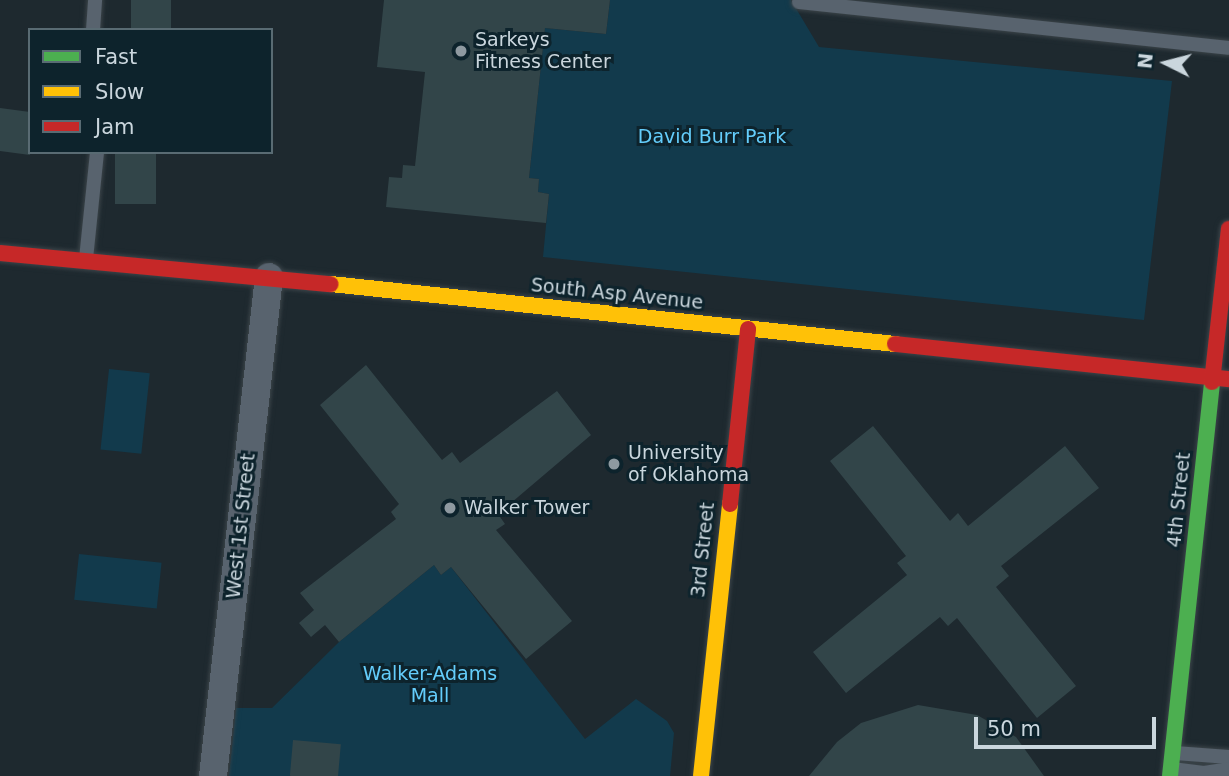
<!DOCTYPE html>
<html>
<head>
<meta charset="utf-8">
<style>
	body { margin:0 }
	#map { position:relative; width:1229px; height:776px; overflow:hidden; background:#1e292f; font-family:"DejaVu Sans",sans-serif }
	div>[style] { position:absolute }
	[style*='--x'] { left:calc(var(--x)*1px); top:calc(var(--y)*1px); width:calc(var(--w)*1px); rotate:calc(var(--a)*1deg) }
	.green>* { inset:0; background:#123a4c; transform-origin:0 0 }
	.building>* { inset:0; background:#324549; transform-origin:0 0 }
	.roads { filter:drop-shadow(0 0 2px #3b4449) drop-shadow(0 0 2px #3b4449) }
	.lane>* { height:14px; margin:-7px; padding:0 7px; transform-origin:7px; border-radius:7px; background:#58636e }
	.street>* { height:28px; margin:-14px; padding:0 14px; transform-origin:14px; border-radius:14px; background:#58636e }
	.fast>* { height:16px; margin:-8px; padding:0 8px; transform-origin:8px; border-radius:8px; background:#4caf50 }
	.slow>* { height:16px; margin:-8px; padding:0 8px; transform-origin:8px; border-radius:8px; background:#ffc107 }
	.jam>* { height:16px; margin:-8px; padding:0 8px; transform-origin:8px; border-radius:8px; background:#c62828 }
	.dots>* { width:19px; height:19px; translate:-50% -50%; box-sizing:border-box; border:4px solid #0d232c; border-radius:50% }
	span { translate:-50% -50%; white-space:nowrap; text-align:center; line-height:1.15; -webkit-text-stroke:6px #0d232c; paint-order:stroke }
	.poi-label { font-size:19px; color:#cad6dd }
	.left { translate:0 -50%; text-align:left }
	.park-label { font-size:19px; color:#64cdfb }
	.street-label { font-size:19px; color:#cad6dd }
	.legend { position:absolute; left:28px; top:28px; width:245px; height:126px; box-sizing:border-box; background:#0d232c; border:2px solid #596b73; margin:0; padding:9px 12px; list-style:none; font-size:21px; color:#cad6dd }
	.legend li { display:flex; align-items:center; gap:14px; height:35px }
	.legend b { width:35px; border:2px solid #596b73 }
	.north { position:absolute; left:1131px; top:28px; width:70px; height:70px; -webkit-text-stroke:5px #0d232c; paint-order:stroke; rotate:276deg; font-size:19px; font-weight:700; line-height:28px; text-align:center; color:#cad6dd }
	.north::after { content:''; display:block; margin:auto; width:24px; height:32px; background:#cad6dd; clip-path:polygon(50% 0,100% 100%,50% 72%,0 100%) }
	.scale { position:absolute; left:974px; top:717px; width:182px; height:32px; box-sizing:border-box; border:4px solid #cad6dd; border-top:0; padding-left:9px; font-size:21px; line-height:24px; white-space:nowrap; color:#cad6dd; -webkit-text-stroke:5px #0d232c; paint-order:stroke }
</style>
</head>
<body>
<div id="map">
	<div class="green">
		<div style="clip-path:polygon(610px 0,791px 0,819px 47px,1172px 81px,1144px 320px,543px 257px,549px 194px,538px 192px,539px 179px,529px 178px,545px 28px,606px 34px)"></div>
		<div style="left:109px;top:369px;width:41px;height:81px;rotate:6deg"></div>
		<div style="left:79px;top:554px;width:83px;height:46px;rotate:6deg"></div>
		<div style="clip-path:polygon(434px 565px,441px 575px,451px 567px,585px 739px,636px 699px,667px 721px,674px 733px,670px 776px,229px 776px,236px 708px,272px 708px,339px 642px)"></div>
	</div>
	<div class="building">
		<div style="left:131px;top:0;width:40px;height:30px"></div>
		<div style="clip-path:polygon(384px 0,610px 0,606px 34px,545px 28px,529px 178px,539px 179px,538px 192px,549px 194px,546px 223px,386px 207px,389px 177px,402px 178px,403px 165px,415px 166px,425px 72px,377px 67px)"></div>
		<div style="clip-path:polygon(0 108px,30px 112px,30px 155px,0 151px)"></div>
		<div style="left:115px;top:152px;width:41px;height:52px"></div>
		<div style="clip-path:polygon(366px 365px,442px 460px,452px 452px,460px 463px,557px 391px,591px 435px,498px 514px,505px 524px,496px 530px,572px 621px,526px 659px,451px 567px,441px 575px,434px 565px,339px 642px,325px 625px,311px 637px,299px 623px,314px 610px,300px 593px,396px 519px,391px 512px,399px 504px,320px 405px)"></div>
		<div style="clip-path:polygon(873px 426px,950px 521px,958px 513px,968px 526px,1065px 446px,1099px 488px,1001px 566px,1009px 576px,996px 587px,1076px 686px,1037px 718px,957px 618px,948px 626px,940px 617px,846px 693px,813px 652px,907px 575px,897px 563px,906px 556px,830px 461px)"></div>
		<div style="clip-path:polygon(918px 705px,977px 715px,1016px 737px,1044px 776px,809px 776px,837px 742px,861px 723px)"></div>
		<div style="left:293px;top:740px;width:48px;height:36px;rotate:5deg"></div>
	</div>
	<div class="roads">
		<div class="lane">
			<div style="--x:799;--y:2;--w:432;--a:6.1"></div>
			<div style="--x:93;--y:30;--w:30;--a:-86"></div>
			<div style="--x:86;--y:259;--w:108;--a:-84.1"></div>
			<div style="--x:1175;--y:753;--w:54;--a:4.2"></div>
			<div style="--x:1172;--y:769;--w:32;--a:7"></div>
			<div style="--x:1204;--y:773;--w:25;--a:-9"></div>
		</div>
		<div class="street">
			<div style="--x:213;--y:776;--w:502;--a:-83.6"></div>
		</div>
		<div class="fast">
			<div style="--x:1170;--y:776;--w:396;--a:-83.9"></div>
		</div>
		<div class="slow">
			<div style="--x:331;--y:284;--w:567;--a:6.07"></div>
			<div style="--x:701;--y:776;--w:274;--a:-83.9"></div>
		</div>
		<div class="jam">
			<div style="--x:0;--y:253;--w:332;--a:5.4"></div>
			<div style="--x:895;--y:344;--w:336;--a:6"></div>
			<div style="--x:1212;--y:382;--w:154;--a:-83.7"></div>
			<div style="--x:730;--y:504;--w:176;--a:-84.1"></div>
		</div>
	</div>
	<div class="dots">
		<div style="left:461px;top:51px;background:#8e99a0"></div>
		<div style="left:614px;top:464px;background:#8e99a0"></div>
		<div style="left:450px;top:508px;background:#8e99a0"></div>
	</div>
	<div class="poi-label">
		<span class="left" style="left:475px;top:51px">Sarkeys<br>Fitness Center</span>
		<span class="left" style="left:628px;top:464px">University<br>of Oklahoma</span>
		<span class="left" style="left:464px;top:508px">Walker Tower</span>
	</div>
	<div class="park-label">
		<span style="left:712px;top:137px">David Burr Park</span>
		<span style="left:430px;top:685px">Walker-Adams<br>Mall</span>
	</div>
	<div class="street-label">
		<span style="left:617px;top:294px;rotate:6deg">South Asp Avenue</span>
		<span style="left:1179px;top:500px;rotate:-84deg">4th Street</span>
		<span style="left:241px;top:526px;rotate:-84deg">West 1st Street</span>
		<span style="left:703px;top:550px;rotate:-84deg">3rd Street</span>
	</div>
	<ul class="legend">
	<li><b style="height:9px;background:#4caf50"></b>Fast</li>
	<li><b style="height:9px;background:#ffc107"></b>Slow</li>
	<li><b style="height:9px;background:#c62828"></b>Jam</li>
	</ul>
	<div class="north">N</div>
	<div class="scale">50 m</div>
</div>
</body>
</html>
